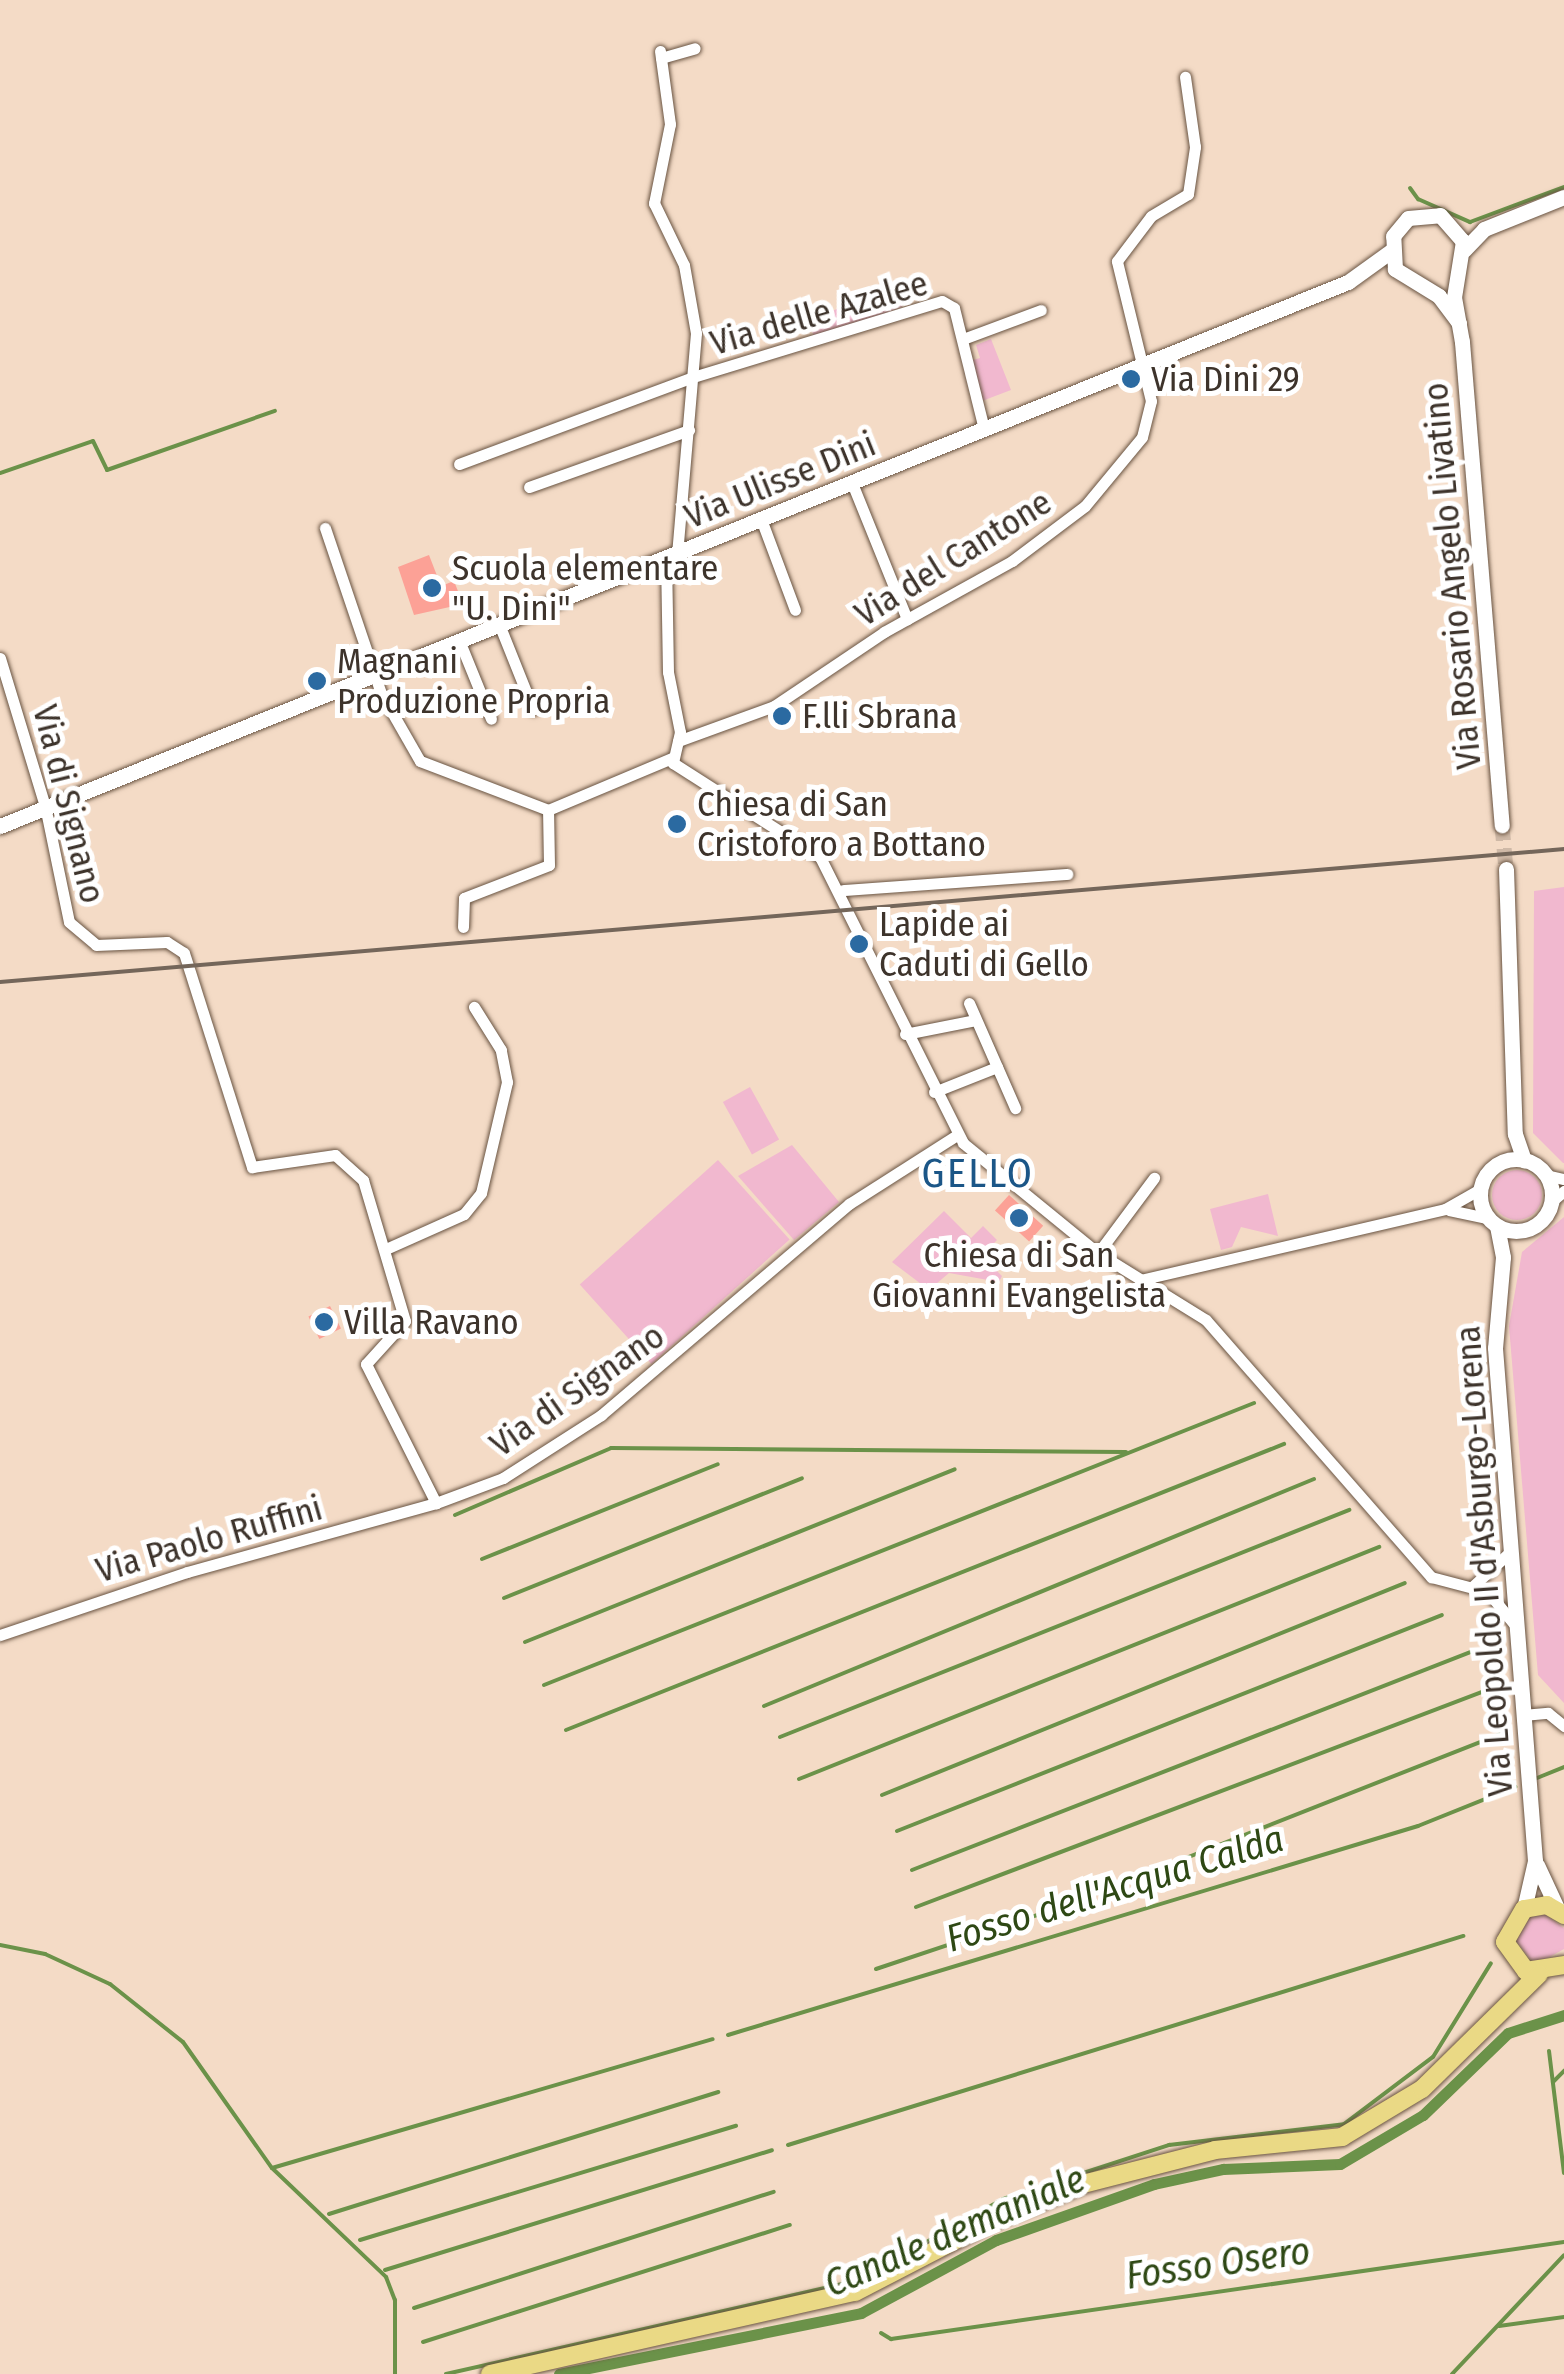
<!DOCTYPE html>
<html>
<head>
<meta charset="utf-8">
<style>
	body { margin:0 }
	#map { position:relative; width:1564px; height:2374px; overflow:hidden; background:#f4dbc6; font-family:"Fira Sans Condensed",sans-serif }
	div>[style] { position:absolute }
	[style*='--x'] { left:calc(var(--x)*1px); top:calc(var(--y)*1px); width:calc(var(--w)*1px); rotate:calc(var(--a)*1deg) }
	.green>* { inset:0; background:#f1b8cf; transform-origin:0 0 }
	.round { border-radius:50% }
	.stream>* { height:4px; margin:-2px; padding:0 2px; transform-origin:2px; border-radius:2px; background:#6b9249 }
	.canal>* { height:11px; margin:-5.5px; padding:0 5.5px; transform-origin:5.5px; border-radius:5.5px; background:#6b9249 }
	.building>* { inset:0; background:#fca196; transform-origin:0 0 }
	.secondary-tunnel>* { height:15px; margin-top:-7.5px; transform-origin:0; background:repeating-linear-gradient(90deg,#cfb9a7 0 15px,transparent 0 23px) }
	.roads { filter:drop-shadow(0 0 2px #685341) drop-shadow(0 0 2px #685341) }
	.street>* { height:11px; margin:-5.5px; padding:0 5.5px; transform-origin:5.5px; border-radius:5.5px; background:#fff }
	.secondary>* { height:15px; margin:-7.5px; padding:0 7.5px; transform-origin:7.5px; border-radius:7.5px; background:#fff }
	.secondary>.ring { margin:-7.5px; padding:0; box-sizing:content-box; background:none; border:15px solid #fff; border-radius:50% }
	.primary>* { height:18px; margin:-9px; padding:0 9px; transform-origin:9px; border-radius:9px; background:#ead985 }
	.rail>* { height:4px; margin:-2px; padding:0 2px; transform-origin:2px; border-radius:2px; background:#74665a }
	.dots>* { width:28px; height:28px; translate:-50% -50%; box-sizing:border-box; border:5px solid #fff; border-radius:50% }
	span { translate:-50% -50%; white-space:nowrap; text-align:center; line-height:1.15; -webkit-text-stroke:10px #fff; paint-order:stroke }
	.street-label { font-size:35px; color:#3d332b }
	.poi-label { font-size:35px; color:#3d332b }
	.left { translate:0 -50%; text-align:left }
	.water-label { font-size:38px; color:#2e4814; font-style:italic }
	.quarter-label { font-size:40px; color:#1b5687; letter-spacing:2.5px }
</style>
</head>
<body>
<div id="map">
	<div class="green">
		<div style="left:894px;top:286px;width:22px;height:93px;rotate:68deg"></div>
		<div style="clip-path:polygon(991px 339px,1011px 390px,982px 401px,973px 360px,980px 358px,976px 345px)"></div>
		<div style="clip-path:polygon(1564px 887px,1564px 1163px,1563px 1163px,1533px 1133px,1534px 891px)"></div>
		<div style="left:750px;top:1087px;width:60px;height:31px;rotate:61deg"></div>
		<div style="clip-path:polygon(792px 1145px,839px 1202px,794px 1240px,738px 1176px)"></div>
		<div style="left:718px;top:1160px;width:107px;height:186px;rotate:48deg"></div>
		<div class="round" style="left:1492px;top:1170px;width:50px;height:50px"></div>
		<div style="clip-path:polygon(1268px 1194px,1278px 1236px,1241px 1227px,1232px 1247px,1221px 1250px,1210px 1209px)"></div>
		<div style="clip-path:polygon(944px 1211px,971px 1238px,983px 1226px,997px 1240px,982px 1256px,1002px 1276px,999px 1282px,949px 1273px,929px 1290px,892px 1262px)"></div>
		<div style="clip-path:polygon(1564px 1217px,1564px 1703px,1538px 1675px,1509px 1326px,1522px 1252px)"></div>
		<div style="clip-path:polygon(1543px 1913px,1564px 1928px,1564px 1949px,1535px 1965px,1514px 1938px,1525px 1917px)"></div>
	</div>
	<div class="stream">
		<div style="--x:1410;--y:188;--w:14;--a:54"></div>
		<div style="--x:1418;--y:199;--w:57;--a:23.9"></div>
		<div style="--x:1470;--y:222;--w:100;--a:-20.4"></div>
		<div style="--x:0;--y:473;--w:98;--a:-19"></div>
		<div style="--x:93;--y:441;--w:32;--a:64"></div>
		<div style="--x:107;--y:470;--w:178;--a:-19.4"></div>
		<div style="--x:455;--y:1515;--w:170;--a:-23.2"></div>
		<div style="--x:611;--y:1448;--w:515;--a:0.45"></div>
		<div style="--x:482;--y:1559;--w:254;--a:-21.9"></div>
		<div style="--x:504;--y:1598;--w:321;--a:-21.9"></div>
		<div style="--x:525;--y:1642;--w:463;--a:-21.9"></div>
		<div style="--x:544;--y:1685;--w:764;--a:-21.66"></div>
		<div style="--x:764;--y:1706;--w:595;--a:-22.43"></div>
		<div style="--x:566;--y:1730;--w:773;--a:-21.72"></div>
		<div style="--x:780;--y:1737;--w:613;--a:-21.75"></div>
		<div style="--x:1537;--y:1778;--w:29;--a:-22"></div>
		<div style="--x:799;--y:1779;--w:625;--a:-21.8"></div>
		<div style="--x:882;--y:1795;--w:564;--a:-22.07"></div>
		<div style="--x:897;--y:1831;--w:586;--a:-21.62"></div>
		<div style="--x:912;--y:1870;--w:602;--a:-21.32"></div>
		<div style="--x:916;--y:1907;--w:614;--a:-20.8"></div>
		<div style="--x:0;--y:1945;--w:46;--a:11.3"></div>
		<div style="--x:45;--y:1954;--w:72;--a:24.8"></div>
		<div style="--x:110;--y:1984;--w:93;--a:38.5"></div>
		<div style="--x:183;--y:2042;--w:154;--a:54.8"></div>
		<div style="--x:272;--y:2168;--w:158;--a:43.7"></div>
		<div style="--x:386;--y:2277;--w:25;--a:69"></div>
		<div style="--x:395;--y:2300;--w:74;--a:90"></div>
		<div style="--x:876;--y:1969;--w:198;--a:-18.5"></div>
		<div style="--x:1064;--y:1906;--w:469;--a:-21.5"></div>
		<div style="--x:728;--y:2035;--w:721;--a:-16.85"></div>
		<div style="--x:1418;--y:1826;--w:105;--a:-21.9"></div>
		<div style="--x:1549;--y:2051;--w:123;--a:83"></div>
		<div style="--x:1553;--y:2082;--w:16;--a:-45"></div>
		<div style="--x:788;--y:2145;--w:707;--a:-17.2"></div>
		<div style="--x:272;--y:2168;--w:459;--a:-16.3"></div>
		<div style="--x:329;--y:2214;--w:408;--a:-17.4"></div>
		<div style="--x:360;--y:2240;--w:393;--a:-16.9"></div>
		<div style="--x:385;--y:2270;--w:405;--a:-17.2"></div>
		<div style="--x:414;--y:2308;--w:378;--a:-17.9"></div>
		<div style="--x:1499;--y:2326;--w:66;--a:-7.9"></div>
		<div style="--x:881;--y:2333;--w:12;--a:31"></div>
		<div style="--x:891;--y:2339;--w:680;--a:-8.2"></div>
		<div style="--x:423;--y:2342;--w:385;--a:-17.7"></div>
		<div style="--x:446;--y:2374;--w:421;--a:-12.8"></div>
		<div style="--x:857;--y:2281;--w:167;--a:-29.3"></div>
		<div style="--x:1003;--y:2199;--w:175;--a:-18"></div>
		<div style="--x:1169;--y:2145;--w:176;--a:-6.8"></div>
		<div style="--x:1344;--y:2124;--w:111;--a:-37"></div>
		<div style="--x:1433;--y:2057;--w:110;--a:-58.3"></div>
		<div style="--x:1452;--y:2374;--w:163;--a:-46.7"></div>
	</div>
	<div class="canal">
		<div style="--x:559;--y:2374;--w:308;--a:-11.4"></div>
		<div style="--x:861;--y:2313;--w:153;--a:-28.4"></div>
		<div style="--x:996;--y:2240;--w:168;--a:-19.5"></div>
		<div style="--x:1154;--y:2184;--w:71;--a:-12.3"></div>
		<div style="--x:1223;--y:2169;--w:117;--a:-2.4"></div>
		<div style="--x:1340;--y:2164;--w:96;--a:-30.6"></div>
		<div style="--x:1423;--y:2115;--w:118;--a:-44"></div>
		<div style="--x:1508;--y:2033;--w:59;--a:-17.8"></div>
	</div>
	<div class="building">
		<div style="clip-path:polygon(429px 555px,441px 586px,454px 581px,463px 604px,414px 615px,398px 567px)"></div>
		<div style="left:1009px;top:1195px;width:46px;height:21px;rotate:42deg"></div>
		<div style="left:330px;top:1306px;width:25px;height:24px;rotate:64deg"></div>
	</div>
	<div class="secondary-tunnel">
		<div style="--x:1502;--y:825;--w:44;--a:84.8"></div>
	</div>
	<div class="roads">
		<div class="street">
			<div style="--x:660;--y:51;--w:74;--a:82.2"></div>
			<div style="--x:670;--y:124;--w:81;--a:101.4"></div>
			<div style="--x:654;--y:203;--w:69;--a:64.2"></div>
			<div style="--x:684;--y:265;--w:69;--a:80"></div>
			<div style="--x:696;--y:333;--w:221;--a:94.9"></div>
			<div style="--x:661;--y:58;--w:35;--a:-16"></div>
			<div style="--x:963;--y:339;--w:83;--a:-20.4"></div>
			<div style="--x:459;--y:464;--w:250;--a:-20.4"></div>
			<div style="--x:693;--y:377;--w:260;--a:-17"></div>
			<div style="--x:942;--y:301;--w:14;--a:30"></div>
			<div style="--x:954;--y:308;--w:125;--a:76.1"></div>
			<div style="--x:852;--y:483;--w:147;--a:68"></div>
			<div style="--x:529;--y:487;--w:170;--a:-19.6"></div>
			<div style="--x:761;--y:519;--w:97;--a:69.5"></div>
			<div style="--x:325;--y:528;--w:174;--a:71.3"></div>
			<div style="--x:381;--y:693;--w:78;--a:60.2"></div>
			<div style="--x:420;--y:761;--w:137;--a:20.9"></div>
			<div style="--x:548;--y:810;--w:134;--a:-22.8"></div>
			<div style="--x:666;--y:558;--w:114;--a:89"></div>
			<div style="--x:668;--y:672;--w:61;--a:78.7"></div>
			<div style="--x:680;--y:732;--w:32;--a:103"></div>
			<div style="--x:673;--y:763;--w:174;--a:32.6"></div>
			<div style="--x:820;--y:857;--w:320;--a:63.4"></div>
			<div style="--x:963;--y:1143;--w:174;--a:39.2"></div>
			<div style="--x:1098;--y:1253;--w:127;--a:31.8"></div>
			<div style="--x:1206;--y:1320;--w:342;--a:48.8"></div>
			<div style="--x:1431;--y:1577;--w:59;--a:14.7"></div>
			<div style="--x:1488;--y:1592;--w:41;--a:50.9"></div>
			<div style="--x:499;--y:624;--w:92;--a:68.2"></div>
			<div style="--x:459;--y:640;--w:85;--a:67.9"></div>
			<div style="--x:0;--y:658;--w:155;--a:73.1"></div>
			<div style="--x:45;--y:806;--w:118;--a:78.3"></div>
			<div style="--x:69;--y:922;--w:35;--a:40"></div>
			<div style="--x:96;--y:945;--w:71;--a:-2.4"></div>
			<div style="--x:167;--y:942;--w:20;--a:33"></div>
			<div style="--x:184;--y:953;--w:225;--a:72.4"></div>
			<div style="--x:252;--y:1167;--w:84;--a:-8.2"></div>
			<div style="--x:335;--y:1155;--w:38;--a:42"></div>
			<div style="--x:363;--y:1180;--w:147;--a:73.4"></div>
			<div style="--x:405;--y:1321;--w:58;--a:132.2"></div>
			<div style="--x:366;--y:1364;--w:156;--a:63.3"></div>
			<div style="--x:436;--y:1503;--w:72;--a:-20.5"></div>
			<div style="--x:503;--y:1478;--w:117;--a:-32.7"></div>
			<div style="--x:601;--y:1415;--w:326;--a:-40.4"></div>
			<div style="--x:849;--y:1204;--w:128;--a:-32.6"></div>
			<div style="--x:678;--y:741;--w:102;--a:-20"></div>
			<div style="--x:774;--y:706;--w:133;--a:-33.9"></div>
			<div style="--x:884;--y:632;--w:146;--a:-29"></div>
			<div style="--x:1012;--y:561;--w:91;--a:-37"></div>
			<div style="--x:1085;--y:506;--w:89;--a:-50.4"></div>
			<div style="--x:1142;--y:437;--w:37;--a:-76"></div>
			<div style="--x:1151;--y:401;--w:144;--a:-103.7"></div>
			<div style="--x:1117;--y:261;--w:56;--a:-52.9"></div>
			<div style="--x:1151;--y:216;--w:43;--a:-30.7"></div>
			<div style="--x:1188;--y:194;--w:48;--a:-81.5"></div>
			<div style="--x:1195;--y:147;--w:71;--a:-98.1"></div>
			<div style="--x:843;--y:890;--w:225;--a:-4.1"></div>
			<div style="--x:463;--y:927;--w:29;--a:-88"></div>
			<div style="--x:464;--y:898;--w:91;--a:-21.2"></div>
			<div style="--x:549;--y:865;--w:55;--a:-91"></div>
			<div style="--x:969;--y:1003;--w:115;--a:66.3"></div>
			<div style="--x:905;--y:1034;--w:72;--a:-11.2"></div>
			<div style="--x:934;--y:1092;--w:68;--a:-21.6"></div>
			<div style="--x:1546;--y:1175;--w:18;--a:13"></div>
			<div style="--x:1552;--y:1201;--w:16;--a:-40"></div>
			<div style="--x:1449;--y:1210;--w:40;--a:12"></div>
			<div style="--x:388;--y:1248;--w:83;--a:-24.1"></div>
			<div style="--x:464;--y:1214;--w:27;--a:-51"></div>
			<div style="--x:481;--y:1193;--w:114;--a:-76.8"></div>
			<div style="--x:507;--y:1082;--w:33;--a:-101"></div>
			<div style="--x:501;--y:1050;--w:51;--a:-122.1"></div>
			<div style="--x:1098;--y:1253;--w:94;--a:-53.3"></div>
			<div style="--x:1140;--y:1280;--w:313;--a:-13.1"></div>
			<div style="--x:1445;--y:1209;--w:40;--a:-29.7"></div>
			<div style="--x:1473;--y:1586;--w:50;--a:-42.6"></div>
			<div style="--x:0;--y:1635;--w:197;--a:-18.6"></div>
			<div style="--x:187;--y:1572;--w:258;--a:-15.5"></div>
			<div style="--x:1523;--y:1715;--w:25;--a:-5"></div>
			<div style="--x:1548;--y:1713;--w:21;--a:39"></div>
		</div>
		<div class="secondary">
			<div style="--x:1464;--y:250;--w:29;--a:-46"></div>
			<div style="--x:1484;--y:229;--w:86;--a:-21.8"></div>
			<div style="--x:1459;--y:323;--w:34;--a:-127"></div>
			<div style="--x:1439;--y:296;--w:52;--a:-148.5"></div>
			<div style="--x:1395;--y:269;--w:33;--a:-93"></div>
			<div style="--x:1393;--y:236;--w:23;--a:-50"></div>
			<div style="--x:1408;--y:218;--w:32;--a:-5"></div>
			<div style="--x:1440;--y:215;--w:35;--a:49"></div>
			<div style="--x:1463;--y:241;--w:57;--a:99.1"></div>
			<div style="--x:1454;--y:297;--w:46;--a:79.9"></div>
			<div style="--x:1462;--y:342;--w:485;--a:85.3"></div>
			<div style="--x:0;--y:826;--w:1454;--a:-21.98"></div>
			<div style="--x:1348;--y:282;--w:53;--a:-35.8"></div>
			<div style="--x:1506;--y:869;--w:265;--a:88.1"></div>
			<div style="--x:1515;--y:1134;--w:28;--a:71"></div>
			<div class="ring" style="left:1480px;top:1159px;width:57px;height:57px"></div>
			<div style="--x:1497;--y:1226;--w:32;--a:79"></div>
			<div style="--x:1503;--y:1257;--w:91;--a:95"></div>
			<div style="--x:1495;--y:1348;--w:515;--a:85.54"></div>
			<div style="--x:1535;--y:1861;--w:49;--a:102.9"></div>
			<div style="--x:1537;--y:1865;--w:50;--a:65"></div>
		</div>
		<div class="primary">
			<div style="--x:1564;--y:1915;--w:20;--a:-150"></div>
			<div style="--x:1547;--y:1905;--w:23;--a:170"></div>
			<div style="--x:1524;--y:1909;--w:38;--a:120"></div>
			<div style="--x:1505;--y:1942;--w:36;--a:54"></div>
			<div style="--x:1526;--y:1971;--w:38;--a:-9"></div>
			<div style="--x:490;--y:2374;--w:374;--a:-12.7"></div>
			<div style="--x:855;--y:2292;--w:152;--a:-27.4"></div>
			<div style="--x:990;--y:2222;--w:100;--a:-22.2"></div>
			<div style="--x:1083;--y:2184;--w:136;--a:-14.4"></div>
			<div style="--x:1215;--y:2150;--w:128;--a:-5.8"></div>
			<div style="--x:1342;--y:2137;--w:93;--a:-31"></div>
			<div style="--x:1422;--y:2089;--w:164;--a:-44.5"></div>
		</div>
	</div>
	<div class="rail">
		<div style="--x:0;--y:982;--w:1570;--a:-4.86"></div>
	</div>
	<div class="dots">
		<div style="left:1131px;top:379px;background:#2b6aa1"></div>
		<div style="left:432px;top:588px;background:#2b6aa1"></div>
		<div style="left:317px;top:681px;background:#2b6aa1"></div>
		<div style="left:782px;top:716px;background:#2b6aa1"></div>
		<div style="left:677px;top:824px;background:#2b6aa1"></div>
		<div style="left:859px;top:944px;background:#2b6aa1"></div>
		<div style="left:1019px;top:1218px;background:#2b6aa1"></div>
		<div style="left:324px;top:1322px;background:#2b6aa1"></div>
	</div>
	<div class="street-label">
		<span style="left:819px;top:313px;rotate:-16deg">Via delle Azalee</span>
		<span style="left:780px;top:480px;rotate:-22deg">Via Ulisse Dini</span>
		<span style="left:953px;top:558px;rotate:-32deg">Via del Cantone</span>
		<span style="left:1452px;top:576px;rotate:-95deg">Via Rosario Angelo Livatino</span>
		<span style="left:69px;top:804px;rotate:76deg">Via di Signano</span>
		<span style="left:577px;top:1390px;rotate:-35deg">Via di Signano</span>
		<span style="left:209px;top:1539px;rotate:-16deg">Via Paolo Ruffini</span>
		<span style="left:1484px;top:1561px;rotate:-94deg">Via Leopoldo II d'Asburgo-Lorena</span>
	</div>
	<div class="poi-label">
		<span class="left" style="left:1151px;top:379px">Via Dini 29</span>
		<span class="left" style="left:452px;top:588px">Scuola elementare<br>"U. Dini"</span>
		<span class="left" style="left:337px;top:681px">Magnani<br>Produzione Propria</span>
		<span class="left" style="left:802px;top:716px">F.lli Sbrana</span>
		<span class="left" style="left:697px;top:824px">Chiesa di San<br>Cristoforo a Bottano</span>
		<span class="left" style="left:879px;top:944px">Lapide ai<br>Caduti di Gello</span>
		<span style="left:1019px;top:1275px">Chiesa di San<br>Giovanni Evangelista</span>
		<span class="left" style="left:344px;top:1322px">Villa Ravano</span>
	</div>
	<div class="water-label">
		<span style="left:1115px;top:1889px;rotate:-17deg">Fosso dell'Acqua Calda</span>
		<span style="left:955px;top:2232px;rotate:-23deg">Canale demaniale</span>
		<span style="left:1218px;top:2264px;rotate:-8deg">Fosso Osero</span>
	</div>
	<div class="quarter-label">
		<span style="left:978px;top:1174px">GELLO</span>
	</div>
</div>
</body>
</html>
